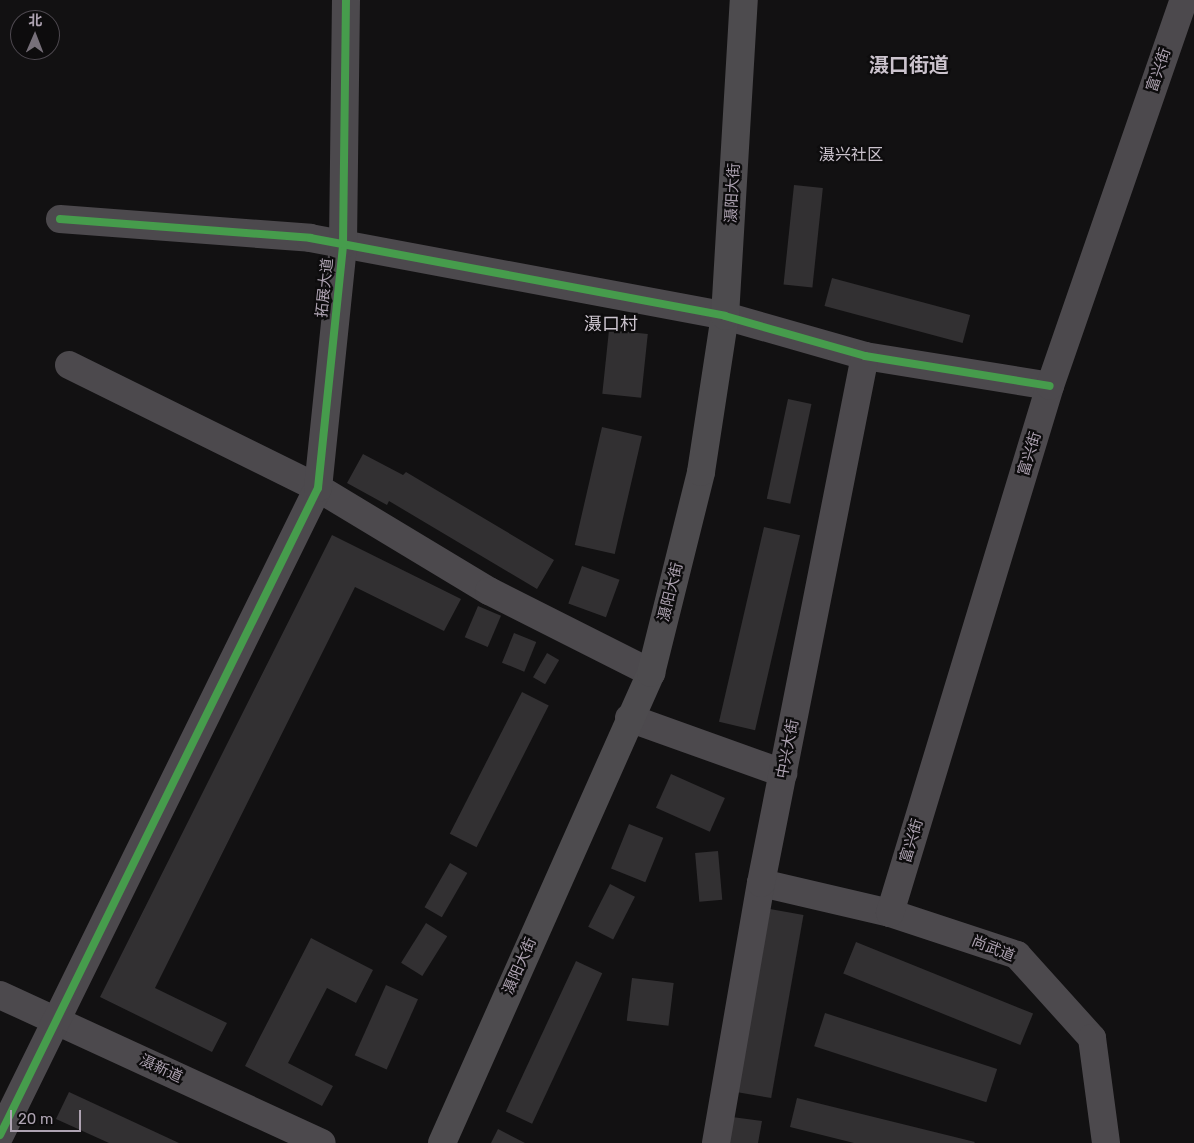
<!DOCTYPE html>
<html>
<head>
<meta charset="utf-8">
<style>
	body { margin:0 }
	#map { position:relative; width:1194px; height:1143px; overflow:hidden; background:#121112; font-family:Rubik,"Noto Sans SC",sans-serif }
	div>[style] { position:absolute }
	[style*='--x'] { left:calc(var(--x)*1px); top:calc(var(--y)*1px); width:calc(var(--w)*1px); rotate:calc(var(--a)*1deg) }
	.building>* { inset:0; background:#323032; transform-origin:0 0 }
	.minor>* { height:28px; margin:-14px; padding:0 14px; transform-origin:14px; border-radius:14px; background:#4c494d }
	.major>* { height:28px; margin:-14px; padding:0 14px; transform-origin:14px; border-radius:14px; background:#4d4b4e }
	.cycleway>* { height:8px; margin:-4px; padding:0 4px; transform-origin:4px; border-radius:4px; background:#469c4c }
	span { translate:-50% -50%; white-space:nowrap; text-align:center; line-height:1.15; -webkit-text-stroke:4.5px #0d0c0d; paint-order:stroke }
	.street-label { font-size:15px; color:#aea3b2 }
	.neighbourhood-label { font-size:16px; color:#ccc4ce }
	.quarter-label { font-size:18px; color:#ccc4ce }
	.district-label { font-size:20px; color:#ccc4ce; font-weight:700 }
	.north { position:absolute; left:10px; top:10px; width:50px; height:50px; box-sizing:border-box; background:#0d0c0d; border:1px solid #4d484f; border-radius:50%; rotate:1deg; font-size:14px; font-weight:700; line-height:20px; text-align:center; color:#aea3b2 }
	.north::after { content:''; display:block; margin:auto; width:18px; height:22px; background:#77707a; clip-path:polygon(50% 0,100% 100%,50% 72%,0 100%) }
	.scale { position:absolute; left:10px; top:1110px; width:71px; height:22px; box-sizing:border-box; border:2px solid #aea3b2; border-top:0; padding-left:6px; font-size:15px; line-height:18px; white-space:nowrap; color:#aea3b2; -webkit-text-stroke:4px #0d0c0d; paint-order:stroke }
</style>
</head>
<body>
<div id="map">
	<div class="building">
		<div style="left:794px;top:185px;width:29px;height:100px;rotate:6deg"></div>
		<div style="left:832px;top:278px;width:143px;height:29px;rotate:15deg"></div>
		<div style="left:609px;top:330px;width:39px;height:64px;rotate:6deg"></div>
		<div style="left:788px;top:399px;width:24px;height:102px;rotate:12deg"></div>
		<div style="left:602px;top:427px;width:41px;height:121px;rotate:13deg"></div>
		<div style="clip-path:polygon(363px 454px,403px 475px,406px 472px,554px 560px,537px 589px,389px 501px,387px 505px,347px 483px)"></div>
		<div style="left:764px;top:527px;width:37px;height:200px;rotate:13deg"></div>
		<div style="clip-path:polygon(332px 535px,461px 599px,444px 631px,355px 587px,155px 988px,227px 1023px,212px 1052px,100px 997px)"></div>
		<div style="left:582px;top:566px;width:40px;height:40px;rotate:20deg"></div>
		<div style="left:478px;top:606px;width:25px;height:34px;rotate:23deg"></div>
		<div style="left:514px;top:633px;width:24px;height:32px;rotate:22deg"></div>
		<div style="left:547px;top:653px;width:14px;height:28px;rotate:30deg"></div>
		<div style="left:522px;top:692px;width:30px;height:159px;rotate:27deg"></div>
		<div style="left:671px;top:774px;width:59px;height:37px;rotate:24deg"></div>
		<div style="left:629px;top:824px;width:37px;height:48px;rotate:22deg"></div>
		<div style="left:718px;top:851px;width:49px;height:23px;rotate:85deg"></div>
		<div style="left:450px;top:863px;width:20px;height:51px;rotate:30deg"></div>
		<div style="left:610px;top:884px;width:28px;height:48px;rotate:27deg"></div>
		<div style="left:770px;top:909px;width:34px;height:186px;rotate:10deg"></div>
		<div style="left:426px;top:923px;width:25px;height:47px;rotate:32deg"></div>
		<div style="clip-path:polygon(311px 938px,373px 970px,356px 1003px,327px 988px,288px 1063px,333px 1086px,322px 1106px,245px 1066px)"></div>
		<div style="left:856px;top:942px;width:191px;height:34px;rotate:22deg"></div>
		<div style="left:576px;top:961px;width:29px;height:166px;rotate:25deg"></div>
		<div style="left:632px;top:978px;width:42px;height:43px;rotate:7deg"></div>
		<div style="left:386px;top:985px;width:35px;height:77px;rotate:24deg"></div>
		<div style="left:825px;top:1013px;width:181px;height:35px;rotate:18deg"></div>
		<div style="clip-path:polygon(69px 1092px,179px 1143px,109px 1143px,56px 1119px)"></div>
		<div style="clip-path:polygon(797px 1098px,975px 1142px,974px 1143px,854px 1143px,790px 1127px)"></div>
		<div style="clip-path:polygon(732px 1117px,762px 1121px,758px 1143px,728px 1143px)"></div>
		<div style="clip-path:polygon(498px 1129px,525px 1143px,491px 1143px)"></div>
	</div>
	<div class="minor">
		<div style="--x:60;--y:219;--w:251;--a:4.3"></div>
		<div style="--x:310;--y:238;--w:422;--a:10.6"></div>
		<div style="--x:725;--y:316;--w:146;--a:15.9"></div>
		<div style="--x:865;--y:356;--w:187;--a:9.2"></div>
		<div style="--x:69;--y:365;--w:278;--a:26.3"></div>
		<div style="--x:318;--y:488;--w:200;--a:31.1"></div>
		<div style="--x:489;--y:591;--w:182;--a:26.8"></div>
		<div style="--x:629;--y:718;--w:164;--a:19.7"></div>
		<div style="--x:761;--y:883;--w:132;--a:13.1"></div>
		<div style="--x:890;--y:913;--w:134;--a:18.3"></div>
		<div style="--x:1017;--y:955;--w:112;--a:47.9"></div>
		<div style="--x:1092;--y:1038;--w:106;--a:82.4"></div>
		<div style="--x:890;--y:913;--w:551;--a:-73.11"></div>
		<div style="--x:1050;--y:386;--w:409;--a:-70.9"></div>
		<div style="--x:0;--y:995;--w:354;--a:24.7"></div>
		<div style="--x:0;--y:1135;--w:721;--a:-63.83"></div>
		<div style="--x:318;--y:488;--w:245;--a:-84.1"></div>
		<div style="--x:343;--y:244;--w:244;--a:-89.3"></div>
		<div style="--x:716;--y:1143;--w:264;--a:-80.2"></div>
		<div style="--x:761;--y:883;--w:537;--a:-78.84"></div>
	</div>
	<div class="major">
		<div style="--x:442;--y:1143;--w:514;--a:-66.03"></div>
		<div style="--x:651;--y:673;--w:207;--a:-76"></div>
		<div style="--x:701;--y:472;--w:158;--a:-81.3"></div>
		<div style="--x:725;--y:316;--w:317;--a:-86.6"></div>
	</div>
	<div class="cycleway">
		<div style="--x:60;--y:219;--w:251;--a:4.3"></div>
		<div style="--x:310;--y:238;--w:422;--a:10.6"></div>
		<div style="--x:725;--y:316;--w:146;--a:15.9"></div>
		<div style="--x:865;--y:356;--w:187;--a:9.2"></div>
		<div style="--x:0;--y:1135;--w:721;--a:-63.83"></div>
		<div style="--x:318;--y:488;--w:245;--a:-84.1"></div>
		<div style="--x:343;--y:244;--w:244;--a:-89.3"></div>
	</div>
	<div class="street-label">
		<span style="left:1159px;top:70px;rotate:-71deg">富兴街</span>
		<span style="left:733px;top:193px;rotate:-87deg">滠阳大街</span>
		<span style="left:325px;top:288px;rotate:-84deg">拓展大道</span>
		<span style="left:1030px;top:454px;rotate:-73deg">富兴街</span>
		<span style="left:671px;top:592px;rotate:-76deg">滠阳大街</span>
		<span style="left:788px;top:749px;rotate:-79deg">中兴大街</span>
		<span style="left:912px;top:841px;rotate:-73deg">富兴街</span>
		<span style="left:993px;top:949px;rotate:22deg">尚武道</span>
		<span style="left:520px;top:966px;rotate:-66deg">滠阳大街</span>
		<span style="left:161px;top:1069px;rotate:25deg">滠新道</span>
	</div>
	<div class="neighbourhood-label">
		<span style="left:851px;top:155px">滠兴社区</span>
	</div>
	<div class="quarter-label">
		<span style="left:611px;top:324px">滠口村</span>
	</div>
	<div class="district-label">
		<span style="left:909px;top:65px">滠口街道</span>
	</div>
	<div class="north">北</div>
	<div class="scale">20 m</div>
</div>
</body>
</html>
